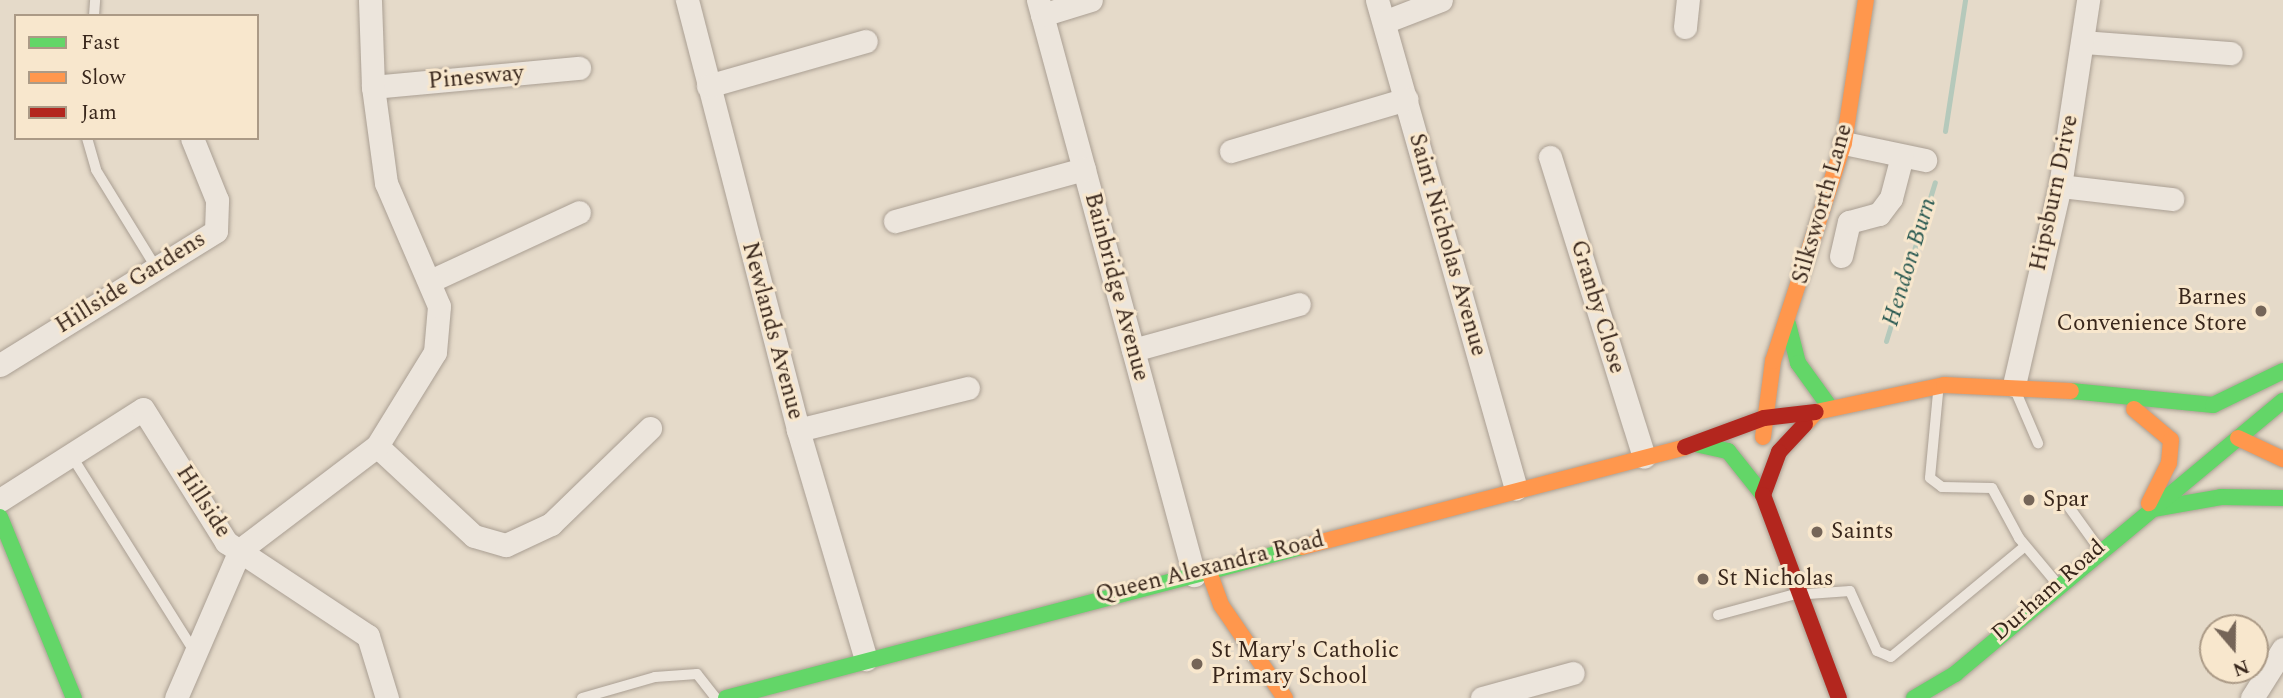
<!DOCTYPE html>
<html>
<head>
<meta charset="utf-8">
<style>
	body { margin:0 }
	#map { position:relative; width:2283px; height:698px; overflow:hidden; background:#e5dac9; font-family:Spectral,serif }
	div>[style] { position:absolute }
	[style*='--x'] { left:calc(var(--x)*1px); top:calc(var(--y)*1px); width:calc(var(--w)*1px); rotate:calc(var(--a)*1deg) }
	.stream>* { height:5px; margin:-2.5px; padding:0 2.5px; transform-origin:2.5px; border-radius:2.5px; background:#b5c9bb }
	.roads { filter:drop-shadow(0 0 2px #aa9f93) drop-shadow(0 0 2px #aa9f93) }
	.lane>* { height:10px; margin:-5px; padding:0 5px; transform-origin:5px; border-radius:5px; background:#ece5dc }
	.street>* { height:23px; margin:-11.5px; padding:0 11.5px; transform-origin:11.5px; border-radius:11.5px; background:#ece5dc }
	.fast>* { height:16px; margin:-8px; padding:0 8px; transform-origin:8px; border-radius:8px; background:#63d668 }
	.slow>* { height:16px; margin:-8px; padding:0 8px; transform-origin:8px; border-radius:8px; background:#ff974d }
	.jam>* { height:16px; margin:-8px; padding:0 8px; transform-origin:8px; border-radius:8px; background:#b3261e }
	.dots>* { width:19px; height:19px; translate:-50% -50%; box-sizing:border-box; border:4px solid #f8e7cd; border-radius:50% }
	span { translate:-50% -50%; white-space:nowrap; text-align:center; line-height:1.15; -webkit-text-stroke:6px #f8e7cd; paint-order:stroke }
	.street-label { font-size:23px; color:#38261b }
	.poi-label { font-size:23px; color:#38261b }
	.right { translate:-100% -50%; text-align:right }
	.left { translate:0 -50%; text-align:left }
	.water-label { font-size:24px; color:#295951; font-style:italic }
	.legend { position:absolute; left:14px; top:14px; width:245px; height:126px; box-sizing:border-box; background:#f8e7cd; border:2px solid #ab9a86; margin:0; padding:9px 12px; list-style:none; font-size:21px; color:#38261b }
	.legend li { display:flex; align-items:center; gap:14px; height:35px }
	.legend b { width:35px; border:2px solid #ab9a86 }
	.north { position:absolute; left:2199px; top:614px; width:70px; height:70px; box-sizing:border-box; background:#f8e7cd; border:2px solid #ab9a86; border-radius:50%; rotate:160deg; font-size:19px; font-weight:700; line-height:28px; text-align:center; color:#38261b }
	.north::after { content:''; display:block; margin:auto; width:24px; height:32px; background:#756558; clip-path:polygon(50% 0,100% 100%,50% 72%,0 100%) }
</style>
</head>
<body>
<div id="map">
	<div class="stream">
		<div style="--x:1945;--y:131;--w:133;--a:-81.3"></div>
		<div style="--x:1886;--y:341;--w:166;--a:-72.9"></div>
	</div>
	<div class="roads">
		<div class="lane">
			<div style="--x:94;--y:16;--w:16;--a:-86"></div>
			<div style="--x:87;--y:138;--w:33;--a:74"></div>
			<div style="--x:96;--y:170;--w:113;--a:58.4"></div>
			<div style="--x:2016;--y:392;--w:56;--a:66.7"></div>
			<div style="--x:1938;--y:393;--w:85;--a:95.4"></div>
			<div style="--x:1930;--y:478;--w:15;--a:37"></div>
			<div style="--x:1942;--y:487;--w:50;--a:1.1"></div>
			<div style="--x:1992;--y:488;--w:57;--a:61.6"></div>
			<div style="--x:2019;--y:538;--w:56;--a:50.1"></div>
			<div style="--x:71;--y:455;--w:231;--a:57.9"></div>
			<div style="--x:2069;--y:507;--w:48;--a:54.3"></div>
			<div style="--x:1808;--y:594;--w:42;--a:-4.1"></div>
			<div style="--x:1850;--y:591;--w:66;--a:65.8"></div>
			<div style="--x:1877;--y:651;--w:15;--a:23"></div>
			<div style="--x:1891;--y:657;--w:174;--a:-39.6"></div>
			<div style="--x:1718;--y:615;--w:77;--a:-15.1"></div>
			<div style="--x:582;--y:698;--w:76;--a:-16"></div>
			<div style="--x:655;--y:677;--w:42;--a:-4.1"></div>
			<div style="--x:697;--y:674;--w:31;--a:52"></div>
		</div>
		<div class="street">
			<div style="--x:687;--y:0;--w:444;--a:75.5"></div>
			<div style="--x:798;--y:430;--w:239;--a:73.5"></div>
			<div style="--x:1038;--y:0;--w:596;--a:74.82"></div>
			<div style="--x:1377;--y:0;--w:508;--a:74.13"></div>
			<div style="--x:1042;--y:15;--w:51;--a:-17"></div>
			<div style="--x:1384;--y:22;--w:61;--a:-21.1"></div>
			<div style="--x:1685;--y:27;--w:27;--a:-84"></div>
			<div style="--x:2083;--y:42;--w:148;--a:4.3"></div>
			<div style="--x:708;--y:86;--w:164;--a:-15.9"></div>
			<div style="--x:373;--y:87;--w:207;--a:-5.3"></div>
			<div style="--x:1844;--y:143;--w:83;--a:11.9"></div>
			<div style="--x:1231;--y:151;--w:183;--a:-16.5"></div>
			<div style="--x:1550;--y:157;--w:314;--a:72.6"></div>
			<div style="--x:2060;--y:186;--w:113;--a:6.6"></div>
			<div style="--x:895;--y:221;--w:196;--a:-15.4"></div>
			<div style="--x:1841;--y:256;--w:35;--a:-77"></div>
			<div style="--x:1849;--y:222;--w:31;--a:-15"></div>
			<div style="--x:1879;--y:214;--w:20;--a:-53"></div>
			<div style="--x:1891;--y:198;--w:43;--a:-75.3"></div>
			<div style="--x:430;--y:281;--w:164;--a:-24.8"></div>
			<div style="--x:1133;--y:350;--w:172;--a:-15.5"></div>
			<div style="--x:0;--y:365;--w:254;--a:-31.8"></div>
			<div style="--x:216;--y:231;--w:31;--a:-88"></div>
			<div style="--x:217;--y:200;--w:67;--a:-112"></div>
			<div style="--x:2014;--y:385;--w:204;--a:-77"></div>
			<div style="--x:2060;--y:186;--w:188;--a:-81.4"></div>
			<div style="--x:798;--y:430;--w:175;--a:-13.9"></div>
			<div style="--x:377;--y:446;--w:132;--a:42.9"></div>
			<div style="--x:474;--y:536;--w:33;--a:16"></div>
			<div style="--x:506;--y:545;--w:50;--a:-25"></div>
			<div style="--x:551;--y:524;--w:138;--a:-44.1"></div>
			<div style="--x:0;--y:500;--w:169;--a:-32.5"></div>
			<div style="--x:143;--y:409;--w:157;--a:58"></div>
			<div style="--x:226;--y:542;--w:170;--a:33.5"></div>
			<div style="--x:368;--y:636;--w:65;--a:73"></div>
			<div style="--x:176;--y:698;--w:161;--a:-66.6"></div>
			<div style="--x:240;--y:550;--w:172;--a:-37.2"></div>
			<div style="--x:377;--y:446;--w:110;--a:-58.3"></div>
			<div style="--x:435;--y:352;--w:46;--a:-85"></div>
			<div style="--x:439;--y:306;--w:134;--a:-113.3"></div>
			<div style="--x:386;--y:183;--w:97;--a:-97.7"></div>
			<div style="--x:373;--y:87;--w:87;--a:-92"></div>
			<div style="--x:1482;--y:698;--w:94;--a:-15.4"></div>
			<div style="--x:2252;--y:698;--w:58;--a:-57.7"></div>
		</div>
		<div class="fast">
			<div style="--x:1788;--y:324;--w:40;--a:75.6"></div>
			<div style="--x:1798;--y:363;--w:53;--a:54.2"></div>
			<div style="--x:2071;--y:391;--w:143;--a:5.6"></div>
			<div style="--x:2213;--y:405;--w:78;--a:-25.9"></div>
			<div style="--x:1695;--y:444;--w:34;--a:12"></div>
			<div style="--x:1728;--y:451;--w:56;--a:51.5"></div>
			<div style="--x:2153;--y:509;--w:69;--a:-10"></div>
			<div style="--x:2221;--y:497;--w:62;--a:0.9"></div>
			<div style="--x:0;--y:517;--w:196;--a:67.8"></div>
			<div style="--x:726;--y:698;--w:595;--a:-14.69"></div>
			<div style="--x:1914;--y:698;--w:48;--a:-30.3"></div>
			<div style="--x:1955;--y:674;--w:427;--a:-39.8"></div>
		</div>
		<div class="slow">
			<div style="--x:2134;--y:409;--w:48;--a:40"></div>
			<div style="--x:2171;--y:440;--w:23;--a:95"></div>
			<div style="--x:2169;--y:463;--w:45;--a:116.6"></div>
			<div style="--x:1805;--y:424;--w:16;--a:-47"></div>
			<div style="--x:1816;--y:412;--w:131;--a:-11.9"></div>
			<div style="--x:1944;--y:385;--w:127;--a:2.7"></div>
			<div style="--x:1763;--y:437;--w:77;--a:-82.5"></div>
			<div style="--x:1773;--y:361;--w:229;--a:-72"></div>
			<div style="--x:1844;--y:143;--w:145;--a:-81.3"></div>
			<div style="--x:2238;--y:438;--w:50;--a:25"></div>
			<div style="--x:1302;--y:547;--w:396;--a:-14.6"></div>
			<div style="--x:1208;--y:569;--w:38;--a:70"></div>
			<div style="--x:1221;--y:605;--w:113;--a:55.5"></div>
		</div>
		<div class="jam">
			<div style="--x:1805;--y:424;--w:38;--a:133"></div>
			<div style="--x:1779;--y:452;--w:46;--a:110.4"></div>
			<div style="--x:1763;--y:495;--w:217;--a:69.5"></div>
			<div style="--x:1685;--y:447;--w:84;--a:-20.2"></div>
			<div style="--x:1764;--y:418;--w:52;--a:-6.6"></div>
		</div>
	</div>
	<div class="dots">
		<div style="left:2261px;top:311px;background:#756558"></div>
		<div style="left:2029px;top:500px;background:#756558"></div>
		<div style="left:1817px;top:532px;background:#756558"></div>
		<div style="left:1703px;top:579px;background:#756558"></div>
		<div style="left:1197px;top:664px;background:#756558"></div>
	</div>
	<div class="street-label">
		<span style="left:476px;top:78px;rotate:-5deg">Pinesway</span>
		<span style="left:2055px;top:193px;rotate:-78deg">Hipsburn Drive</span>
		<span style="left:1823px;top:204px;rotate:-74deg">Silksworth Lane</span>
		<span style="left:1447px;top:245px;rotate:74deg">Saint Nicholas Avenue</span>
		<span style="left:131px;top:283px;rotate:-32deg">Hillside Gardens</span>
		<span style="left:1116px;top:287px;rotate:75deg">Bainbridge Avenue</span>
		<span style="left:1597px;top:307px;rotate:73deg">Granby Close</span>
		<span style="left:772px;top:331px;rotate:75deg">Newlands Avenue</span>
		<span style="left:203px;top:502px;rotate:57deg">Hillside</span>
		<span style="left:1210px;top:568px;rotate:-14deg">Queen Alexandra Road</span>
		<span style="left:2049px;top:591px;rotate:-41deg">Durham Road</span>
	</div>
	<div class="poi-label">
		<span class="right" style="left:2247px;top:311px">Barnes<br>Convenience Store</span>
		<span class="left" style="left:2043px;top:500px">Spar</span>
		<span class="left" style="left:1831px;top:532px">Saints</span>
		<span class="left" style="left:1717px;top:579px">St Nicholas</span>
		<span class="left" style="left:1211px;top:664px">St Mary's Catholic<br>Primary School</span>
	</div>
	<div class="water-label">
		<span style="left:1910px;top:262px;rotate:-73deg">Hendon Burn</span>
	</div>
	<ul class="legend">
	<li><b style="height:9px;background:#63d668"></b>Fast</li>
	<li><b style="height:9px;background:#ff974d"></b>Slow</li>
	<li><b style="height:9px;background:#b3261e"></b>Jam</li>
	</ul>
	<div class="north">N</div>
</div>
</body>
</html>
